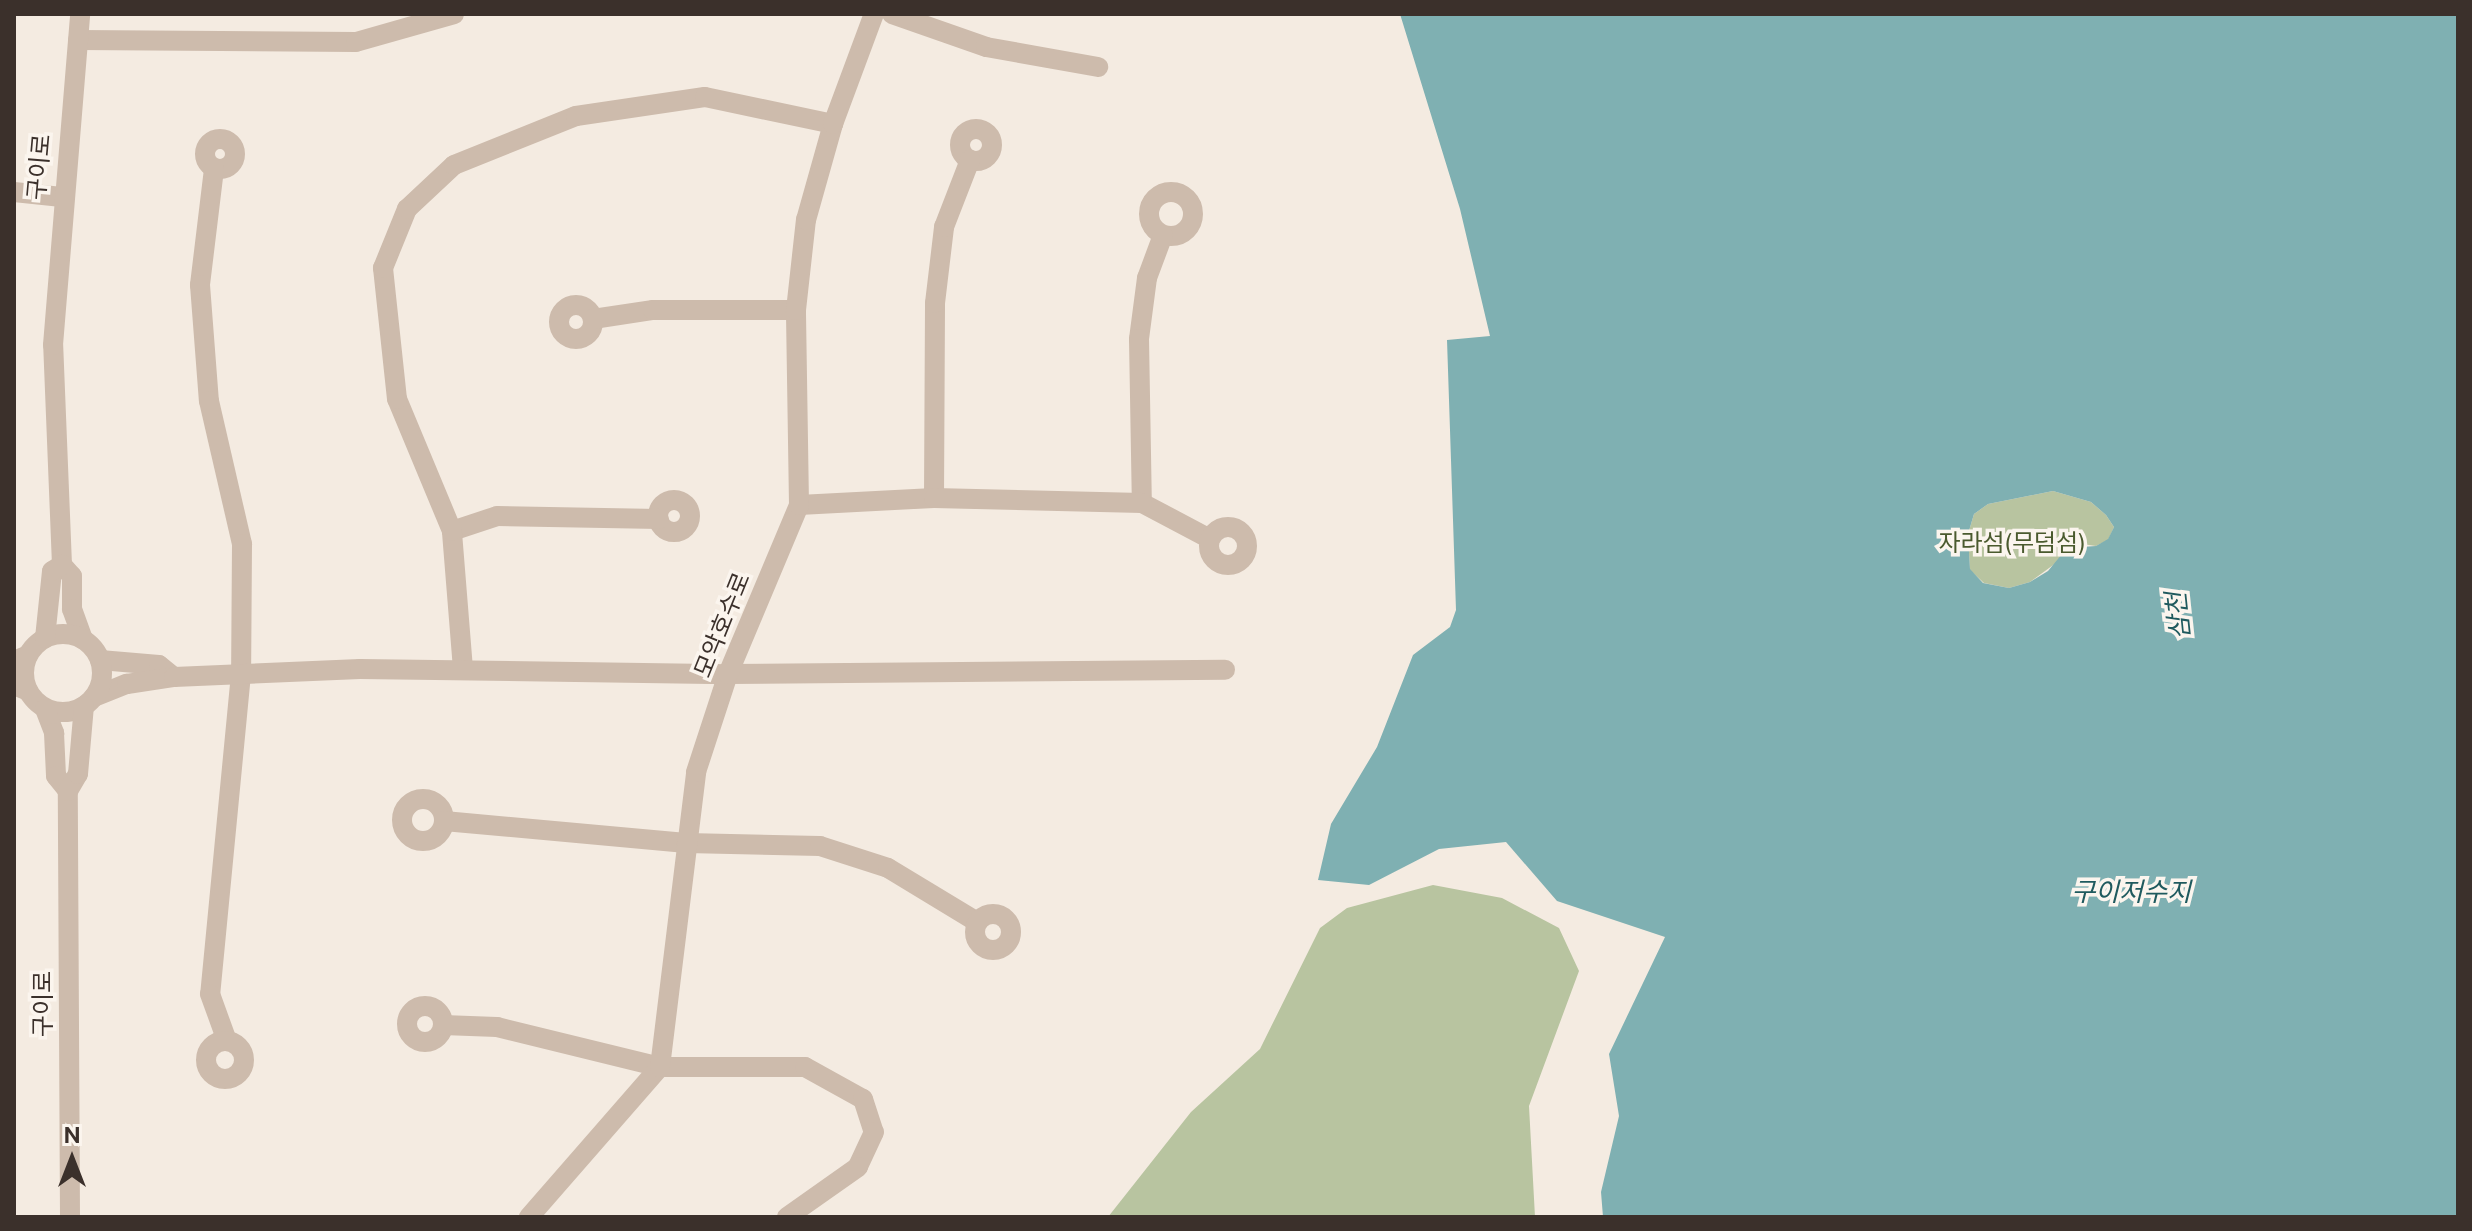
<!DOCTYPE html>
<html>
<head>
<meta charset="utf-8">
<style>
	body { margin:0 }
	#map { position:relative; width:2472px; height:1231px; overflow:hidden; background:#f4ebe1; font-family:"Public Sans","Noto Sans KR",sans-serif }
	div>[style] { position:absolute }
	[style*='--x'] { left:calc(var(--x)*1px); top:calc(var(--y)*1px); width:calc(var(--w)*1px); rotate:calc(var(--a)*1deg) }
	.green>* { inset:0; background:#b8c4a0 }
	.water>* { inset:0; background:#7fb0b2 }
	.minor>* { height:20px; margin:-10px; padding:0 10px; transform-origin:10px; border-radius:10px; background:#cdbbac }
	.minor>.ring { margin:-10px; padding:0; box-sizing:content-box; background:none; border:20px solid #cdbbac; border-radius:50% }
	.tertiary>* { height:20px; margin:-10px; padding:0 10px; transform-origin:10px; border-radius:10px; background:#cdbbac }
	.tertiary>.ring { margin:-10px; padding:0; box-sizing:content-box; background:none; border:20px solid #cdbbac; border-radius:50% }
	span { translate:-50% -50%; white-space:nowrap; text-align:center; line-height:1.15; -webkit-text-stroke:7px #fbf5ee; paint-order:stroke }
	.street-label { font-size:24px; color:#3b302b }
	.park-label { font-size:24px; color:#4a5a2e }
	.water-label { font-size:26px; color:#1f5a5e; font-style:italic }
	.frame { position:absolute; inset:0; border:16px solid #3b302b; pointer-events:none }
	.north { position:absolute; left:32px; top:1119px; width:80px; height:80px; -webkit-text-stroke:6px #fbf5ee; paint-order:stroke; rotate:0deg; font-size:22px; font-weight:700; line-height:32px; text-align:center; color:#3b302b }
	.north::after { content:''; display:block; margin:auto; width:28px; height:36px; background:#3b302b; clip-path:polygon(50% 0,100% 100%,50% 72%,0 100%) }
</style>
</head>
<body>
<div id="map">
	<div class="green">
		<div style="clip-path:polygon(2053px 491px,2091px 502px,2106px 515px,2114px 527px,2108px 540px,2096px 546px,2082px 544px,2030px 582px,2009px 588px,1984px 583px,1970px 570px,1968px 534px,1974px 514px,1988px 504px)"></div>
		<div style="clip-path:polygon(1433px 885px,1502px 898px,1559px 928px,1579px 971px,1529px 1106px,1535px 1217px,1108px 1217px,1191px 1112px,1260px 1049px,1320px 928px,1347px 908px)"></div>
	</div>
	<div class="water">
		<div style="clip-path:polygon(evenodd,1400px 14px,2458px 14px,2458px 1217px,1603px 1217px,1601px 1192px,1619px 1116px,1609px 1054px,1665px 937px,1557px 901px,1506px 842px,1439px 849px,1369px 885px,1318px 880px,1331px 824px,1377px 747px,1413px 655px,1450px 627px,1456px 610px,1447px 340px,1490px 336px,1460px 209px,1400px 14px,2053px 491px,2091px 502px,2106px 515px,2114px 527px,2108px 539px,2096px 546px,2067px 548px,2048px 571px,2030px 582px,2009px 588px,1983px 583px,1970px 569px,1968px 534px,1974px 514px,1988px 504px,2053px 491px)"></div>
	</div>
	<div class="minor">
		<div style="--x:892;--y:14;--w:100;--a:19.3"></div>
		<div style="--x:986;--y:47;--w:114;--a:10.1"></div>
		<div style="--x:78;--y:40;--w:278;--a:0.4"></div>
		<div style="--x:356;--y:42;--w:102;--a:-15.9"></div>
		<div class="ring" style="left:960px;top:129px;width:12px;height:12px"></div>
		<div class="ring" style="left:205px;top:139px;width:10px;height:10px"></div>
		<div style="--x:214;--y:169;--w:117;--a:96.9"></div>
		<div style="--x:200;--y:285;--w:116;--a:85.6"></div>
		<div style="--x:209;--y:401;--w:147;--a:77"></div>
		<div style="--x:242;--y:544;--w:130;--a:90.4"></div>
		<div style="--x:241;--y:674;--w:321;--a:95.5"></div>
		<div style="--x:210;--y:994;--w:50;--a:70.1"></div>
		<div class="ring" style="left:1149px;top:192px;width:24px;height:24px"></div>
		<div style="--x:14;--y:192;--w:48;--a:5.9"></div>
		<div style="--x:1163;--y:235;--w:46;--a:110.4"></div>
		<div style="--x:1147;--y:278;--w:62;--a:97.5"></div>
		<div style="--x:1139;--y:339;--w:164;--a:89"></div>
		<div style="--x:1142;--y:503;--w:77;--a:27.9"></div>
		<div class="ring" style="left:559px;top:305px;width:14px;height:14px"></div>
		<div style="--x:593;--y:319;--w:61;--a:-8.5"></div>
		<div style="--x:653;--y:310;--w:143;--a:0"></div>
		<div style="--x:934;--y:498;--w:195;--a:-89.7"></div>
		<div style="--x:935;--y:303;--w:77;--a:-83.2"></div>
		<div style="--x:944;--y:227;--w:72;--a:-68.8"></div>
		<div class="ring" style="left:658px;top:500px;width:12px;height:12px"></div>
		<div style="--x:799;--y:505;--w:135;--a:-3"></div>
		<div style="--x:934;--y:498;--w:208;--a:1.4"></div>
		<div class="ring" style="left:1209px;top:527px;width:18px;height:18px"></div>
		<div style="--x:452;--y:531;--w:47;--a:-18.4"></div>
		<div style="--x:497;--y:516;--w:162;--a:1.1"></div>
		<div style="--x:100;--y:660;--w:59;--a:4.8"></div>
		<div style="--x:159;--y:665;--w:19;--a:39"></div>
		<div style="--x:14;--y:661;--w:15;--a:-23"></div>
		<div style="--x:463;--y:669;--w:138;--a:-94.6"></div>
		<div style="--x:452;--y:531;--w:143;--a:-112.6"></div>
		<div style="--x:397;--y:399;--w:132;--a:-96.1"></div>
		<div style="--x:383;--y:268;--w:64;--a:-67.9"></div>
		<div style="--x:407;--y:209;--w:64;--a:-43.1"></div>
		<div style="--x:454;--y:165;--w:131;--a:-21.9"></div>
		<div style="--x:576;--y:116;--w:130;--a:-8.4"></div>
		<div style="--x:705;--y:97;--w:131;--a:11.9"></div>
		<div style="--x:14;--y:685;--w:15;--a:23"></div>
		<div style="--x:94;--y:697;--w:35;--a:-22"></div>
		<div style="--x:127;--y:684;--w:48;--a:-8.5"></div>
		<div style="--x:174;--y:677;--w:186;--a:-2.5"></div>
		<div style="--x:360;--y:669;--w:368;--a:0.8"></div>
		<div style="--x:728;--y:674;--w:497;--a:-0.5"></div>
		<div class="ring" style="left:402px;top:799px;width:22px;height:22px"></div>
		<div style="--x:444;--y:821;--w:243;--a:5.2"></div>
		<div style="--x:686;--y:843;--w:134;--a:1.3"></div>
		<div style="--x:820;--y:846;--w:71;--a:17.9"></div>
		<div style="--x:888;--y:868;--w:104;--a:31.2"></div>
		<div class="ring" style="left:975px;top:914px;width:16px;height:16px"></div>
		<div class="ring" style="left:407px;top:1006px;width:16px;height:16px"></div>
		<div style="--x:443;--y:1025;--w:54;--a:2.1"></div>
		<div style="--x:497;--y:1027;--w:168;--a:13.8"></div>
		<div style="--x:660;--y:1067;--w:145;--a:0"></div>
		<div style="--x:805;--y:1067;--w:66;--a:28.9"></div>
		<div style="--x:863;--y:1099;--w:35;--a:72"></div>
		<div style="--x:874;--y:1132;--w:38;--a:115"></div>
		<div style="--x:858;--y:1167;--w:87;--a:144.8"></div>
		<div class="ring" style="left:206px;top:1041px;width:18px;height:18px"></div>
		<div style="--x:529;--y:1217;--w:199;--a:-48.9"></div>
		<div style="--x:660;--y:1067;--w:297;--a:-83"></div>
		<div style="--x:696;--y:772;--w:103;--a:-71.9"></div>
		<div style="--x:728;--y:674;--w:183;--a:-67.2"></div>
		<div style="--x:799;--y:505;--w:195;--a:-90.9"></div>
		<div style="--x:796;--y:310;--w:91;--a:-83.7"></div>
		<div style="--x:806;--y:220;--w:100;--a:-74.3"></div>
		<div style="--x:833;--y:124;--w:117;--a:-69.6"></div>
	</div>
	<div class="tertiary">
		<div style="--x:62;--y:565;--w:220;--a:-92.3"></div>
		<div style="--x:53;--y:345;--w:332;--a:-85.3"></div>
		<div style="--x:62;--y:565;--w:15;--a:48"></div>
		<div style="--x:72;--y:576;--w:33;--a:90"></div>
		<div style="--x:72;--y:609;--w:32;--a:70"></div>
		<div class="ring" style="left:24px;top:634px;width:58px;height:58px"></div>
		<div style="--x:45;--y:638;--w:67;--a:-84"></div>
		<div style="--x:52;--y:571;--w:12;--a:-31"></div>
		<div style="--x:45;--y:709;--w:26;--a:69"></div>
		<div style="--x:54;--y:733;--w:43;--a:87.3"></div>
		<div style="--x:56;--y:776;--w:19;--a:51"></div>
		<div style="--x:70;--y:1217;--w:426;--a:-90.3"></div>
		<div style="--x:68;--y:791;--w:20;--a:-60"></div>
		<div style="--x:78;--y:774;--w:68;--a:-85"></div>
	</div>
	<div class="street-label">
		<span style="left:39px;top:167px;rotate:-85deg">구이로</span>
		<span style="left:722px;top:625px;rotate:-68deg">모악호수로</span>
		<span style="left:43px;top:1004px;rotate:-90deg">구이로</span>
	</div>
	<div class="park-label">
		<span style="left:2012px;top:543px">자라섬(무덤섬)</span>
	</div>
	<div class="water-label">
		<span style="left:2178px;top:616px;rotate:-96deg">삼천</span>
		<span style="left:2131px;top:892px">구이저수지</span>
	</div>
	<div class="frame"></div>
	<div class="north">N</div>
</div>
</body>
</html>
